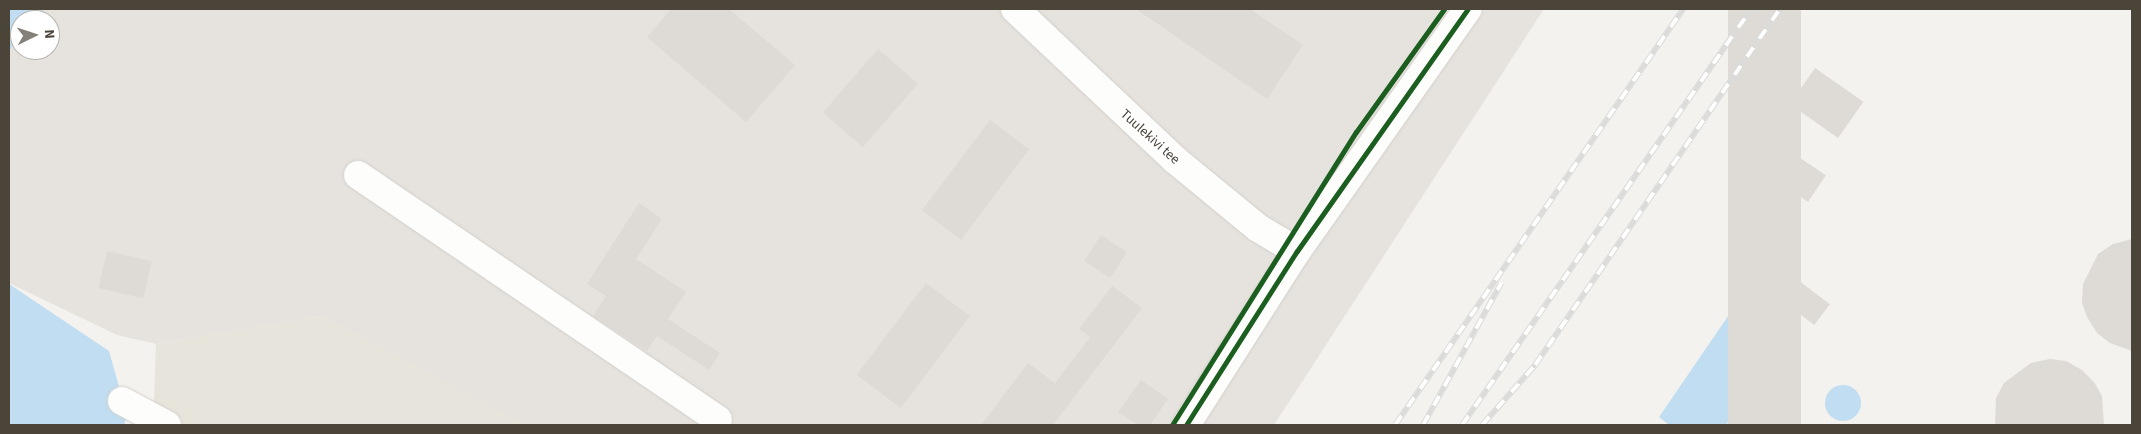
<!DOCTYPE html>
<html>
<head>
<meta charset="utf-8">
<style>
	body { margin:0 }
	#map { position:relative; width:2141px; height:434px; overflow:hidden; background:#f4f2ee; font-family:"Source Sans 3",sans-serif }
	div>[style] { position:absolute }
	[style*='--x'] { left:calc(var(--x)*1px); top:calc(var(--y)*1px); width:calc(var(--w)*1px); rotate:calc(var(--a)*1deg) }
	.residential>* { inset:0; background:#e7e4dc }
	.industrial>* { inset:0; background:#e6e2de }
	.water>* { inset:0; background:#c0ddf1 }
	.round { border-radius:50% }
	.building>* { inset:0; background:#dedbd6; transform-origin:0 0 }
	.path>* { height:3px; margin-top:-1.5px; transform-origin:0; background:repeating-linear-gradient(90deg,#d3d2cc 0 2.5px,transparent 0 5px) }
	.roads { filter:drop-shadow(0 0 1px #d2d0cb) drop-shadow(0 0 1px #d2d0cb) }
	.minor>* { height:28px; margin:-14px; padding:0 14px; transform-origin:14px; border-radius:14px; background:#fdfdfc }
	.rail>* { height:5.5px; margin-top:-2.75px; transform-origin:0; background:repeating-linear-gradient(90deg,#fff 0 11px,#dbdbda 0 22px); box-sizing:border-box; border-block:1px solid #dbdbda }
	.cycleway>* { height:5px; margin:-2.5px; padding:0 2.5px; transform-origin:2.5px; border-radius:2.5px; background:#1b5e20 }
	span { translate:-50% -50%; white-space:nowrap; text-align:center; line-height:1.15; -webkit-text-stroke:4.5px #fff; paint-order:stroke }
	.street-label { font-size:14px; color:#4b4439 }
	.frame { position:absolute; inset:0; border:10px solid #4b4439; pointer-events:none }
	.north { position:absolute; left:10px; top:10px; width:50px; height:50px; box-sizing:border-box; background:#fff; border:1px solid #b7b4b0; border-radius:50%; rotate:86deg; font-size:14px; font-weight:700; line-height:20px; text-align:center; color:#4b4439 }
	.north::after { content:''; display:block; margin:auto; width:18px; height:22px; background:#868178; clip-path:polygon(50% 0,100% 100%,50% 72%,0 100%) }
</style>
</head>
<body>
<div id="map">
	<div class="residential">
		<div style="clip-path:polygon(321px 316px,529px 425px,153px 425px,156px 344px)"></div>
	</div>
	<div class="industrial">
		<div style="clip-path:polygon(44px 9px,1544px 9px,1274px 425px,527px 425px,321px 316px,156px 344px,117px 335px,9px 283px,9px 51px,20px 37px,20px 50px,50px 50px,50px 20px,35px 20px)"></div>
	</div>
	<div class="water">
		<div style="clip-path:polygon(9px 9px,44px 9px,35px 20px,20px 20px,20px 37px,9px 51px)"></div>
		<div style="clip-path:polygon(9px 284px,109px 351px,127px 415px,124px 425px,9px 425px)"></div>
		<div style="clip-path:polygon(1748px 287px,1801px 326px,1726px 425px,1669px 425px,1659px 417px)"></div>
		<div class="round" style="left:1825px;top:385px;width:36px;height:36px"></div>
	</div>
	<div class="building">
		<div style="clip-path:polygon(671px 9px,729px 9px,795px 65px,746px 122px,647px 37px)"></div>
		<div style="clip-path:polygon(1136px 9px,1250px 9px,1303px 45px,1267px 99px)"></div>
		<div style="left:1728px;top:9px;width:73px;height:416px"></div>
		<div style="left:878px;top:49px;width:53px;height:84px;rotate:41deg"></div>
		<div style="left:1815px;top:68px;width:59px;height:44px;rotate:35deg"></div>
		<div style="left:990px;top:120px;width:49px;height:113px;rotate:37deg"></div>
		<div style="left:1772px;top:139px;width:65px;height:32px;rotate:34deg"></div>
		<div style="clip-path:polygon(639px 203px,662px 219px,636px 259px,686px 292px,668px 319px,720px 353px,709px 370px,657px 336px,647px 351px,593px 316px,606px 296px,587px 284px)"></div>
		<div style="left:1101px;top:235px;width:31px;height:31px;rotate:33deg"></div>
		<div style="clip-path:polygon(2132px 239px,2132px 351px,2110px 343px,2097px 333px,2087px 317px,2082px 303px,2083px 284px,2098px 254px,2113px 244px)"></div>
		<div style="left:107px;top:251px;width:46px;height:38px;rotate:13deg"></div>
		<div style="left:1774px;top:262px;width:70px;height:26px;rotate:37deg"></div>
		<div style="left:926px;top:283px;width:55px;height:115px;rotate:37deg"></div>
		<div style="clip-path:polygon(1112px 286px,1142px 308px,1053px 425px,981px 425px,1028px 363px,1055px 383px,1090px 337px,1079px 329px)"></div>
		<div style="clip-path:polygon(2050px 359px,2066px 361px,2082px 370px,2094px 382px,2102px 396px,2104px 425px,1995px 425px,1996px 398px,2004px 383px,2031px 363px)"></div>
		<div style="clip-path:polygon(1141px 380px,1168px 399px,1150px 425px,1138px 425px,1118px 412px)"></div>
	</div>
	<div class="path">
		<div style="--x:29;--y:20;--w:15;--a:-48"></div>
		<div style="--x:9;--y:44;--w:17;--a:-50"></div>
	</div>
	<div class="roads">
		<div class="minor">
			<div style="--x:1015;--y:9;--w:219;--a:43.3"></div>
			<div style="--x:1174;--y:159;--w:109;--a:39.4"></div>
			<div style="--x:1258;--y:228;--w:45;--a:30.5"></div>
			<div style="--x:358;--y:175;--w:435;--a:34.2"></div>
			<div style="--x:122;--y:401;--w:51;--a:28.1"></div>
			<div style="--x:1186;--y:425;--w:206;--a:-57.5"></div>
			<div style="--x:1297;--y:251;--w:296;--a:-54.8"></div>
		</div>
	</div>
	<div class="rail">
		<div style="--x:1395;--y:425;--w:506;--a:-55.3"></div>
		<div style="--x:1423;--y:425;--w:162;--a:-61.2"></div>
		<div style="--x:1462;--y:425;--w:507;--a:-55.21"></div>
		<div style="--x:1482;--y:425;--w:80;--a:-48.5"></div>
		<div style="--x:1535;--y:365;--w:432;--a:-55.5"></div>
	</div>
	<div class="cycleway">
		<div style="--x:1172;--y:425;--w:346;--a:-57.9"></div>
		<div style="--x:1356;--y:132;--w:151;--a:-54.4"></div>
		<div style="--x:1186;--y:425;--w:206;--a:-57.5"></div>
		<div style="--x:1297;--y:251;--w:296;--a:-54.8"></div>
	</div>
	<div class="street-label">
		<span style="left:1150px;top:137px;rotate:42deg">Tuulekivi tee</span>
	</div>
	<div class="frame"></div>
	<div class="north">N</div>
</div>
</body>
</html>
